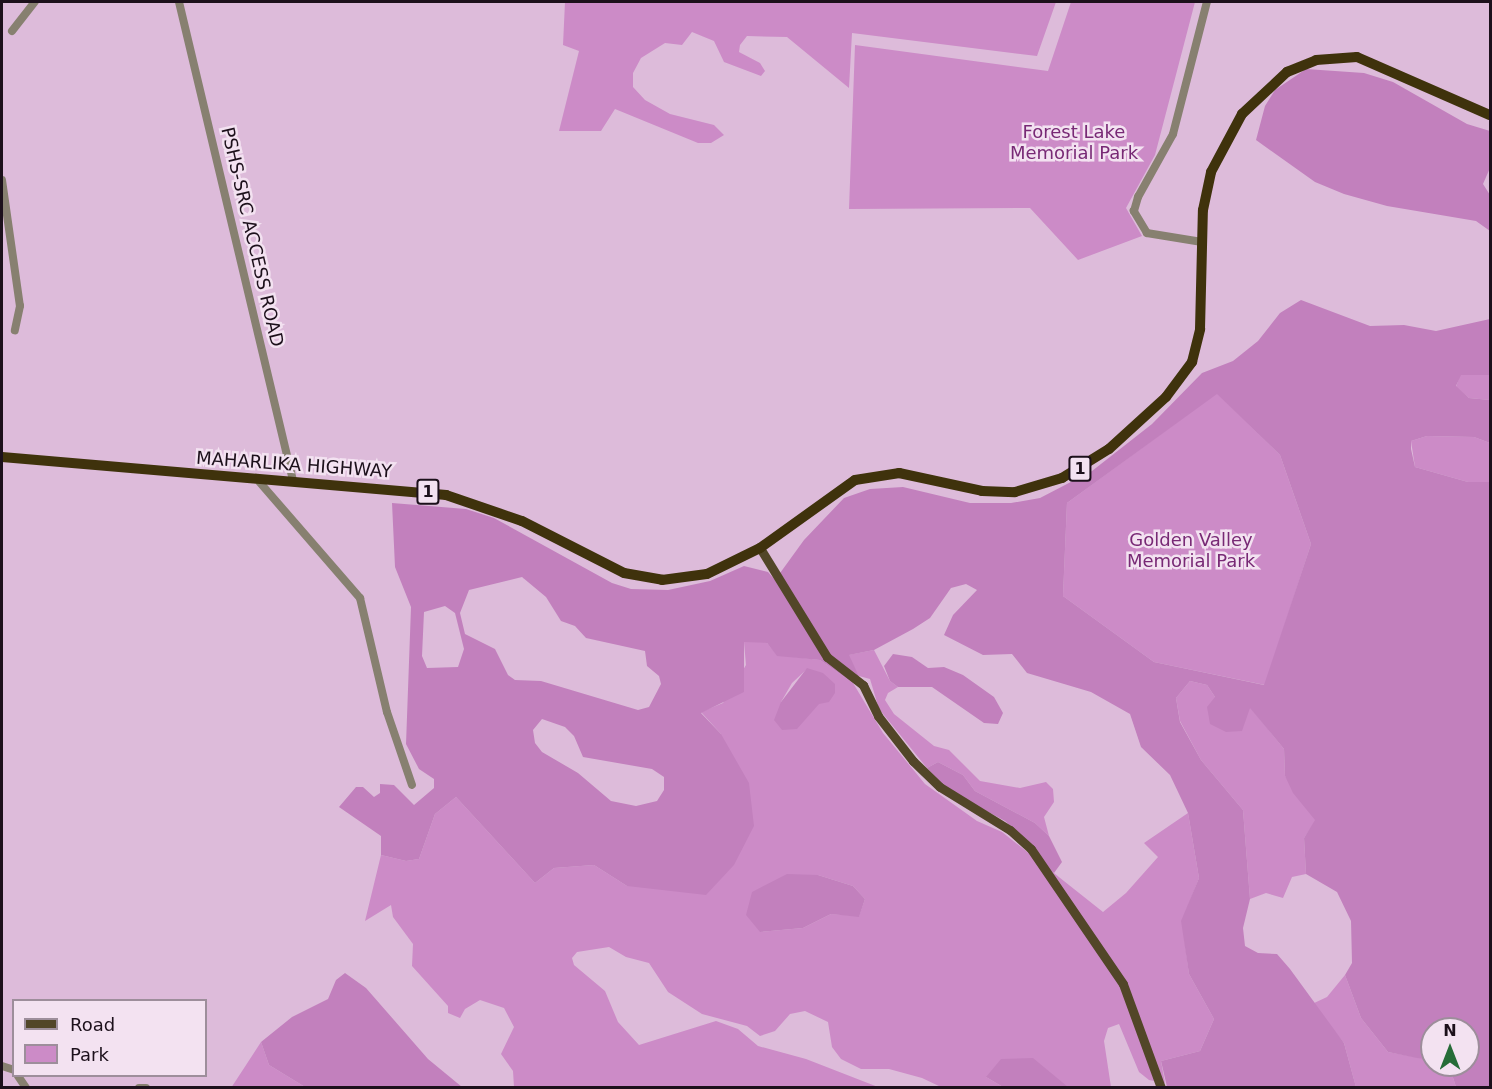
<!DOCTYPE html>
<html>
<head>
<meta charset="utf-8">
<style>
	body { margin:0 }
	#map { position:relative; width:1492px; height:1089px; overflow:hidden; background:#ddbbda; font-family:"DejaVu Sans",sans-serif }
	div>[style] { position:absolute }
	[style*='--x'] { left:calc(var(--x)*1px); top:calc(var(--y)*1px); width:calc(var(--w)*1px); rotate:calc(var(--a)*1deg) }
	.green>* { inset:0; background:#cc8bc7 }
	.forest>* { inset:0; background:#c280bd }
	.minor>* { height:8px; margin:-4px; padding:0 4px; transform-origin:4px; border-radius:4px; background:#878070 }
	.major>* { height:9px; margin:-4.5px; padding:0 4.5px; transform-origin:4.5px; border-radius:4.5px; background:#524628 }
	.highway>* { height:10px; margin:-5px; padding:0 5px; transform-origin:5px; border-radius:5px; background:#3f320c }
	span { translate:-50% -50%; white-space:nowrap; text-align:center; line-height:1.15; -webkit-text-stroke:5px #f3e2f1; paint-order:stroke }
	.shield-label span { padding:2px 4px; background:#f3e2f1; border:2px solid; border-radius:4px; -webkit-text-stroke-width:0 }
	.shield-label { font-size:16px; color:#1c101b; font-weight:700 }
	.park-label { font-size:18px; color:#782975 }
	.street-label { font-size:18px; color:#1c101b }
	.frame { position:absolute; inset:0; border:3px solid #1c101b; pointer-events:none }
	.legend { position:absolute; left:12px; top:999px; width:195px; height:78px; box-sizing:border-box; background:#f3e2f1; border:2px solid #9d8e9b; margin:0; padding:8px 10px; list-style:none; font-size:18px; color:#1c101b }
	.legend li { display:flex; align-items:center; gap:12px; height:30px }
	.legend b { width:30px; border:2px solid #9d8e9b }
	.north { position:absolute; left:1420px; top:1017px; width:60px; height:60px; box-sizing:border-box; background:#f3e2f1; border:2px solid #9d8e9b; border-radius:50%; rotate:0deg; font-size:16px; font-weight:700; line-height:24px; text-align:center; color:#1c101b }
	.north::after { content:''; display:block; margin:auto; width:21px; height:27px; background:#266c38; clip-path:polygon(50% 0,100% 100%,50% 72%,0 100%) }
</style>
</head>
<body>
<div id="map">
	<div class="green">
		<div style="clip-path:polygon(565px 2px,1056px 2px,1037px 56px,852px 33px,849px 88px,787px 37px,747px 36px,740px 45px,739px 52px,760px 63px,765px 71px,761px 76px,724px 62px,714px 41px,692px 32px,682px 45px,665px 43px,641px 58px,633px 73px,633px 87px,645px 100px,670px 114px,714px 125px,724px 135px,711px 143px,698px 143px,615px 109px,601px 131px,559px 131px,579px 51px,563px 45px)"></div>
		<div style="clip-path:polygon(1071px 2px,1195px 2px,1155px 155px,1126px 208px,1142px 236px,1078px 260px,1030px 208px,849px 209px,855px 45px,1048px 71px)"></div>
		<div style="clip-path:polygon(1460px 375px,1490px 375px,1490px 400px,1469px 398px,1456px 387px)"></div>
		<div style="clip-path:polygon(1217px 393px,1280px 455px,1311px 544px,1265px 685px,1154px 662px,1063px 596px,1067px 503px)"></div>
		<div style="clip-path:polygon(1427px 436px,1474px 437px,1490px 443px,1490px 482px,1468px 482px,1415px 467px,1411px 441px)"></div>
		<div style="clip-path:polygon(evenodd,752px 639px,767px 643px,777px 655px,820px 660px,853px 683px,883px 733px,925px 784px,977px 821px,1002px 832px,1103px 912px,1126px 893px,1158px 857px,1144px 843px,1188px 813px,1199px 878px,1182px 921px,1189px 974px,1214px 1019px,1200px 1051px,1161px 1061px,1165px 1083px,1149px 1080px,1139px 1072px,1119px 1024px,1108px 1028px,1104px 1041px,1111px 1087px,1068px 1087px,1059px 1082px,986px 1077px,1003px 1087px,941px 1087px,922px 1078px,889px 1069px,861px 1069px,841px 1059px,832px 1047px,828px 1022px,805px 1011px,790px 1014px,775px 1031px,760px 1036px,747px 1026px,702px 1014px,668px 992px,649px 963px,626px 957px,609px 947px,577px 952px,572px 958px,574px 965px,605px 991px,618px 1022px,639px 1045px,716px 1021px,738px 1029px,758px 1046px,806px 1059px,878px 1087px,514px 1087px,513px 1071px,501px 1054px,514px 1027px,504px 1008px,480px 1000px,465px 1009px,460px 1018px,448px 1013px,448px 1006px,412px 966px,413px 944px,393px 917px,391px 905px,365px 921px,381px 855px,406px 861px,419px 859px,435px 814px,456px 797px,535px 883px,554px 868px,594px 865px,627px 886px,721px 734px,701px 712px,723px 703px,746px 665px,744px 642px,752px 639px,807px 669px,829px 702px,781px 702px,792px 683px,807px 669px,752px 639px,818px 875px,853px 886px,865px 899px,859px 916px,831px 914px,803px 928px,760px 932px,818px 875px)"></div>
		<div style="clip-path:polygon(874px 650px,890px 681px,898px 687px,888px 693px,885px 700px,894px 714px,934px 746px,949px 750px,980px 781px,1020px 788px,1046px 782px,1053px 789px,1054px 802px,1044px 817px,1049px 836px,1035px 823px,975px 791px,963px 775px,938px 762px,927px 768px,879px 709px,870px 679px,859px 676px,848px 655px)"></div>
		<div style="clip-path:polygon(1190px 681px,1207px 685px,1215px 697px,1250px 707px,1284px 749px,1285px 776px,1316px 820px,1304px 838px,1306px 874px,1292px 877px,1283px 898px,1266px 893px,1250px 899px,1243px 810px,1201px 760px,1180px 721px,1176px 698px)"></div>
		<div style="clip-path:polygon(1345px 975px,1361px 1018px,1388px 1052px,1432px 1060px,1432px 1065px,1449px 1065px,1456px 1087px,1356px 1087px,1344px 1043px,1312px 1004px,1327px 997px)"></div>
		<div style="clip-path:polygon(261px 1042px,269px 1065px,305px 1087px,231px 1088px)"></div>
	</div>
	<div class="forest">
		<div style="clip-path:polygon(1306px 69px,1364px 73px,1393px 82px,1467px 124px,1490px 131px,1490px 168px,1483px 184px,1490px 195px,1490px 231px,1476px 221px,1387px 206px,1344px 194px,1315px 182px,1256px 140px,1265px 106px,1275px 90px)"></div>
		<div style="clip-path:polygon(evenodd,1301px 300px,1370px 326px,1404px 325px,1436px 331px,1490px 319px,1490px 375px,1461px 375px,1456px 386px,1469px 398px,1490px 400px,1490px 443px,1474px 437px,1427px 436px,1411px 441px,1411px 449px,1415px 467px,1468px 482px,1490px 482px,1490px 1087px,1456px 1087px,1449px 1065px,1468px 1065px,1468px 1029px,1432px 1029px,1432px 1060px,1417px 1058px,1388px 1052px,1361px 1018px,1345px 975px,1352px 963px,1351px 921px,1337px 892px,1306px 874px,1304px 838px,1315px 820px,1293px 793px,1285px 776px,1284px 749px,1250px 708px,1242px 731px,1226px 732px,1210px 724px,1207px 707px,1215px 697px,1207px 685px,1190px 681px,1176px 698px,1180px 722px,1201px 760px,1243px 810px,1250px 899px,1243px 928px,1245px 946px,1258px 953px,1277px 954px,1290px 969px,1344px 1043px,1356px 1087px,1167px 1087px,1161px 1061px,1200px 1051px,1214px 1019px,1189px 974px,1181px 921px,1199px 878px,1188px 813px,1170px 775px,1141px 747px,1130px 714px,1091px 692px,1027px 673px,1012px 654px,983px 655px,944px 635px,953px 615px,977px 590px,966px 584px,951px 588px,930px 618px,913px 629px,874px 650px,849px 655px,859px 676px,853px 683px,820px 660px,777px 656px,767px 643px,744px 642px,744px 692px,701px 713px,721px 734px,749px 783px,754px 826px,734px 865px,706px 895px,627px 886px,594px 865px,554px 868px,535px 883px,456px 797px,435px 814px,419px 859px,406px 861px,381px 855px,381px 836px,339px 807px,356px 787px,363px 787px,374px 797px,380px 793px,380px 784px,394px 785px,414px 805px,434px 788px,434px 779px,419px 769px,406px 744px,411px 607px,395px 567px,392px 503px,466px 509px,494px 518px,612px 583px,631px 589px,668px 590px,710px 581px,744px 566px,768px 572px,775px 580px,804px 540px,844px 498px,870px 489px,903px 487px,970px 503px,1011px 503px,1040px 498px,1092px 471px,1152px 424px,1202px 373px,1233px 361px,1258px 341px,1280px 313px,1301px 300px,1217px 394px,1280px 455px,1311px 544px,1264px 685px,1154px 662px,1063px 596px,1067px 503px,1217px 394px,1301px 300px,522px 577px,546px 597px,561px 621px,575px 626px,586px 638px,645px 651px,647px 666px,659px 676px,661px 684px,649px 707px,638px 710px,541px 681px,515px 680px,508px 675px,495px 649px,465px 634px,460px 613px,469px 590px,522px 577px,1301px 300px,445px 606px,455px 613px,464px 649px,458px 667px,427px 668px,422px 656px,424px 612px,445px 606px,1301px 300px,542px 719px,565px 727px,574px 736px,583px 757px,652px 769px,664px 777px,664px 790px,657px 801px,636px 806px,611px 801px,578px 773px,542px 752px,535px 743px,533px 730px,542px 719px)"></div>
		<div style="clip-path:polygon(893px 654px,912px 657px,928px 668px,944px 667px,963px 675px,994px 697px,1003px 713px,998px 724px,984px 723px,932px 687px,898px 687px,890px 681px,884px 666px)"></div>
		<div style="clip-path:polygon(807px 668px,823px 673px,835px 684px,835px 693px,829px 702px,819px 704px,797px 729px,782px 730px,774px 720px,781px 702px)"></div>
		<div style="clip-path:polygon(938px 762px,963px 775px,975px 791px,1035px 823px,1049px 836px,1062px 862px,1054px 873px,1043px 865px,1031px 844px,1005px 821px,946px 789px,927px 768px)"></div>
		<div style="clip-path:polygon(787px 874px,818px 875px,853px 886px,865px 899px,859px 917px,831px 914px,803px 928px,760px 932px,746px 915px,752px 892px)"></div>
		<div style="clip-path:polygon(345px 973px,366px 988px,428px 1059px,462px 1087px,305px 1087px,269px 1065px,261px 1042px,292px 1017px,328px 999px,336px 980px)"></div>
		<div style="clip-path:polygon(1033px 1058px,1068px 1087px,1003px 1087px,986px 1077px,1001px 1059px)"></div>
	</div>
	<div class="minor">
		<div style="--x:179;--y:2;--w:491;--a:76.6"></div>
		<div style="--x:12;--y:31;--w:37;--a:-52"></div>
		<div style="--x:2;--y:180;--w:127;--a:81.9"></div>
		<div style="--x:20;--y:306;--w:25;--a:102"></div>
		<div style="--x:1202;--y:242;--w:56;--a:-170.7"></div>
		<div style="--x:1147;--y:233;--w:26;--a:-121"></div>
		<div style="--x:1134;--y:211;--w:15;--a:-74"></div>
		<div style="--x:1138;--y:197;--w:72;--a:-60.9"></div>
		<div style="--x:1173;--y:134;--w:136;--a:-75.6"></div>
		<div style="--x:256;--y:478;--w:159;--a:49.1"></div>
		<div style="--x:360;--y:598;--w:117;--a:76.7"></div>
		<div style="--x:387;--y:712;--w:77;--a:71.1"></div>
		<div style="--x:2;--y:1066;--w:13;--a:18"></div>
		<div style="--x:18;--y:1076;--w:14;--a:56"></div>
		<div style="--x:139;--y:1088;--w:7;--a:0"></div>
	</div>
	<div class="major">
		<div style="--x:760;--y:548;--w:128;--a:58.4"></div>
		<div style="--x:827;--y:657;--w:46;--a:37.9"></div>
		<div style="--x:863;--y:685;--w:34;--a:64"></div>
		<div style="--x:878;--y:716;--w:57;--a:52.1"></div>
		<div style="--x:913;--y:761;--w:37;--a:44"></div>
		<div style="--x:940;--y:787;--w:82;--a:31.6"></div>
		<div style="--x:1010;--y:830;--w:28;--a:42"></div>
		<div style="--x:1031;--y:849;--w:163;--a:55.7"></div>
		<div style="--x:1123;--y:984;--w:111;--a:69.9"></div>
	</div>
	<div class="highway">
		<div style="--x:2;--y:457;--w:446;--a:4.9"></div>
		<div style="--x:446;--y:495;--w:80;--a:18.9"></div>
		<div style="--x:522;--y:521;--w:114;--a:27"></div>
		<div style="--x:624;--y:573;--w:39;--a:10"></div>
		<div style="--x:662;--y:580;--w:45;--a:-7.6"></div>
		<div style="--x:707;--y:574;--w:59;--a:-26.1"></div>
		<div style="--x:760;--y:548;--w:117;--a:-35.6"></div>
		<div style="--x:855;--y:480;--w:45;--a:-9"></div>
		<div style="--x:899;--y:473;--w:85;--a:12.2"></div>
		<div style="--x:982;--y:491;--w:33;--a:2"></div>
		<div style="--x:1015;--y:492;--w:49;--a:-16.6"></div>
		<div style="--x:1062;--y:478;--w:55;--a:-31.7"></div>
		<div style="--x:1109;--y:449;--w:77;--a:-42.4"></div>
		<div style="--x:1166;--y:397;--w:44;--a:-53.4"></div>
		<div style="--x:1192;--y:362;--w:34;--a:-76"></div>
		<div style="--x:1200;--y:329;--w:119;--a:-88.6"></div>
		<div style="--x:1203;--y:210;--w:39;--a:-78"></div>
		<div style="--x:1211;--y:172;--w:66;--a:-61.9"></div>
		<div style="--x:1242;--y:114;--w:62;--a:-43"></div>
		<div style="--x:1287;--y:72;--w:31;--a:-22"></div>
		<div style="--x:1316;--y:60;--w:41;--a:-4.2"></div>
		<div style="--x:1357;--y:57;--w:145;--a:23.6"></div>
	</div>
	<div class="shield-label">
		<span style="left:1080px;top:469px">1</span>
		<span style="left:428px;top:492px">1</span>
	</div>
	<div class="park-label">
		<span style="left:1074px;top:143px">Forest Lake<br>Memorial Park</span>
		<span style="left:1191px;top:551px">Golden Valley<br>Memorial Park</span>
	</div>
	<div class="street-label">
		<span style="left:252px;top:237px;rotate:77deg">PSHS-SRC ACCESS ROAD</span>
		<span style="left:294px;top:465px;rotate:4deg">MAHARLIKA HIGHWAY</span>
	</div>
	<div class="frame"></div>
	<ul class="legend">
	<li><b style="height:8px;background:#524628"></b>Road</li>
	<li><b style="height:16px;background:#cc8bc7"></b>Park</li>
	</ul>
	<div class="north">N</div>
</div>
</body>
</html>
